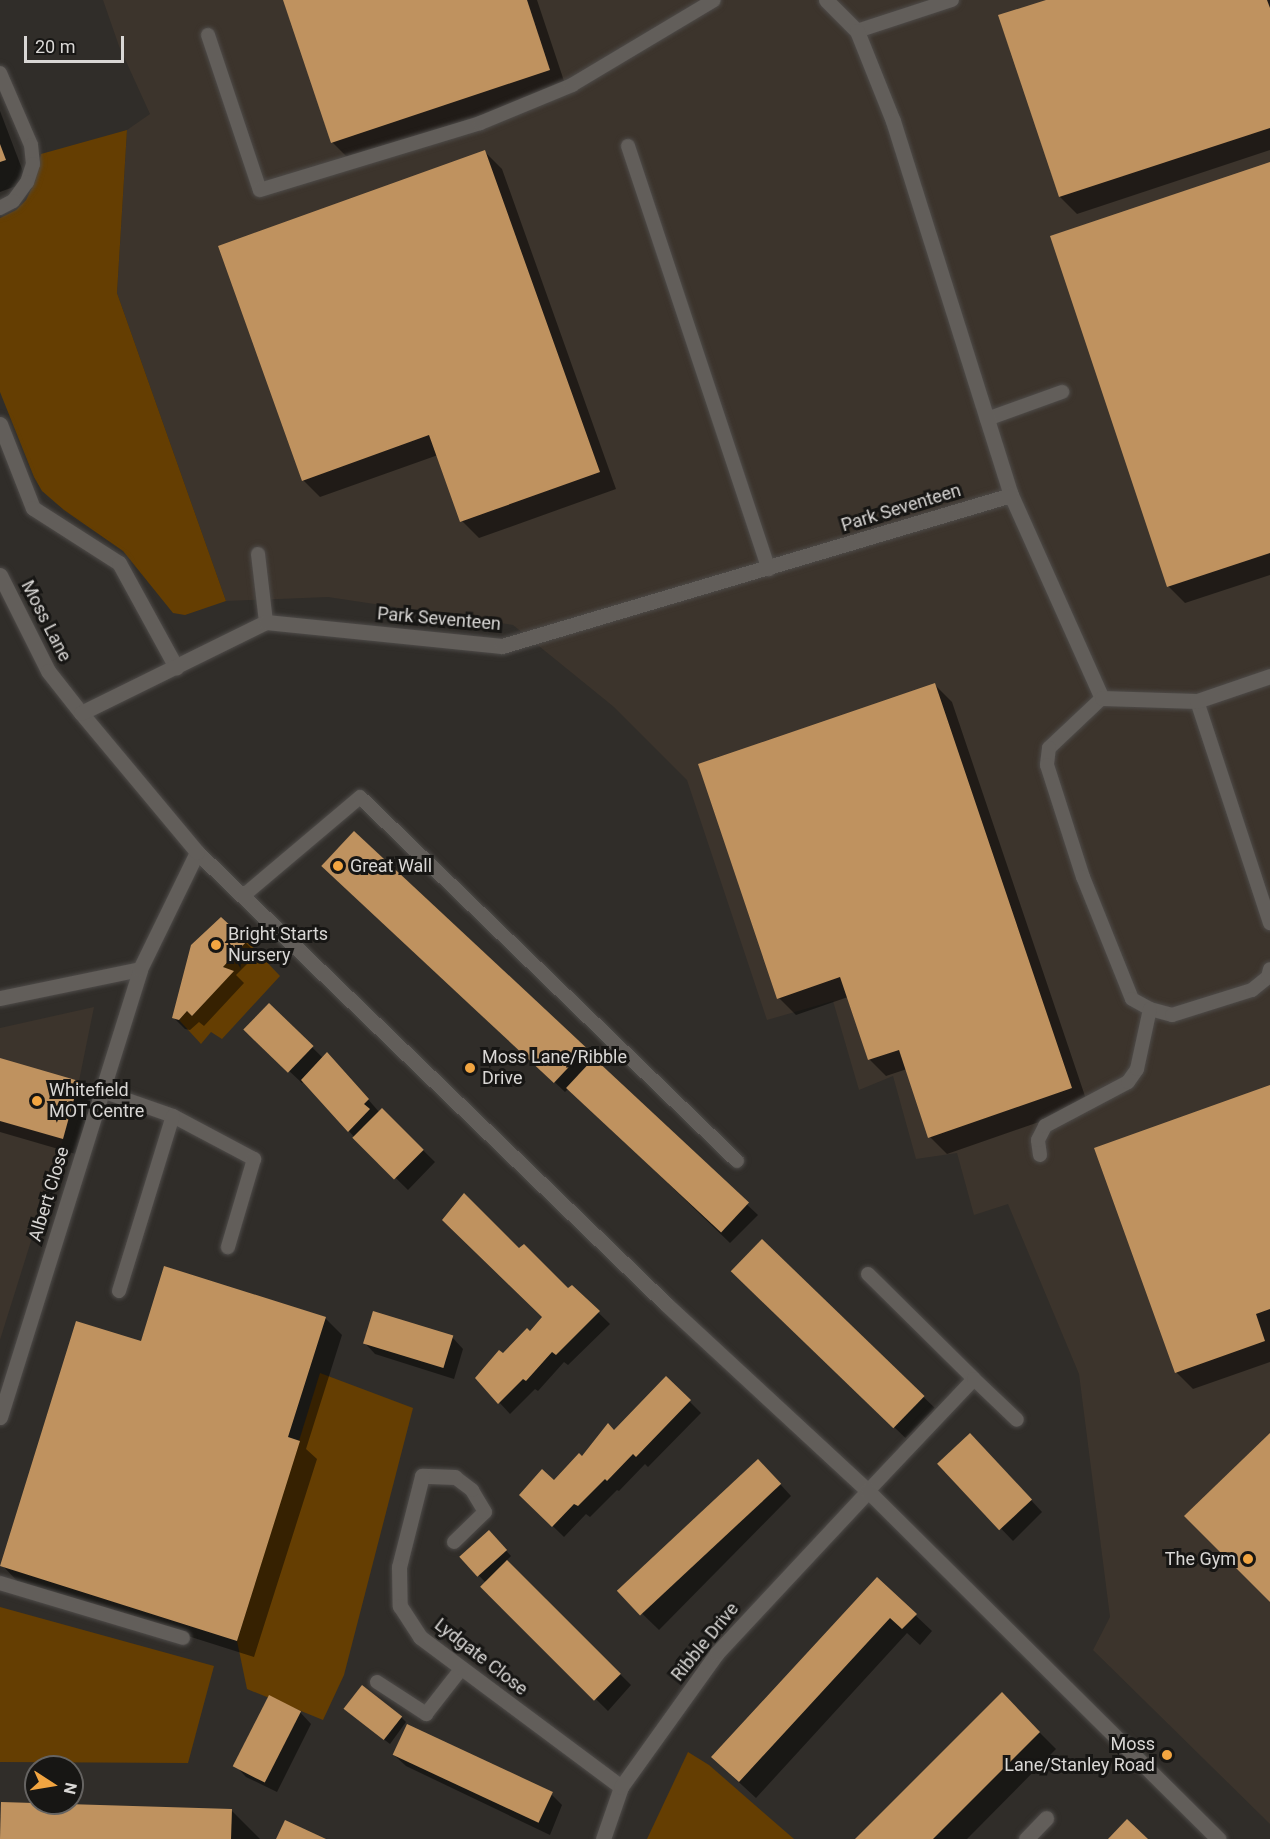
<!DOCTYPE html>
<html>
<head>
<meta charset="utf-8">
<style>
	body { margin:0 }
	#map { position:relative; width:1270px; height:1839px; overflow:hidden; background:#302d29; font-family:Roboto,sans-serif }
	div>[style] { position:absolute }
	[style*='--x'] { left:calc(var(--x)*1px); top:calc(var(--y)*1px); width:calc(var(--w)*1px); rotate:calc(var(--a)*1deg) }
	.built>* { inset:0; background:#3c342c }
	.green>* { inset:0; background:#653e02 }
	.shadow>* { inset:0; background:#0007; transform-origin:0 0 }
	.building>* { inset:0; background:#bf925f; transform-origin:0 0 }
	.roads { filter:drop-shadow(0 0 2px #4e4b49) drop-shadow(0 0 2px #4e4b49) }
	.service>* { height:14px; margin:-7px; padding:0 7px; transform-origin:7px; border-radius:7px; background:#625e5a }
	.minor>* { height:15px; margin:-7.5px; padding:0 7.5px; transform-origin:7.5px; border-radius:7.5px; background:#625e5a }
	.tertiary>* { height:15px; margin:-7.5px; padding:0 7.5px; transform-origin:7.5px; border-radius:7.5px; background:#625e5a }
	.dots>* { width:16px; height:16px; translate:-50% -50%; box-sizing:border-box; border:3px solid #171614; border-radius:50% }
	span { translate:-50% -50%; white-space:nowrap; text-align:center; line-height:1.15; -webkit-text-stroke:6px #171614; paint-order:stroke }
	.street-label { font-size:18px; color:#d9d7d5 }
	.poi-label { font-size:18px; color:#d9d7d5 }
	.left { translate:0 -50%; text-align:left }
	.right { translate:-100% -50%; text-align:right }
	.north { position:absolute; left:24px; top:1755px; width:60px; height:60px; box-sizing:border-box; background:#171614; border:2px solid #656361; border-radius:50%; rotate:102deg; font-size:16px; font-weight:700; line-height:24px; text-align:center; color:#d9d7d5 }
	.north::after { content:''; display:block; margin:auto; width:21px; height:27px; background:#f2a541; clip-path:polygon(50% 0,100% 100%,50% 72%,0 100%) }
	.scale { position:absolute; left:24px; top:36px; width:100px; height:27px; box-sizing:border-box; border:3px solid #d9d7d5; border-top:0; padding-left:8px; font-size:18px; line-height:21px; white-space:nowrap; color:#d9d7d5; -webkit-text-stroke:4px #171614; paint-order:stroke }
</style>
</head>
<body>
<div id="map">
	<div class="built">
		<div style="clip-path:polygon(103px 0,1270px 0,1270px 1824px,1093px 1650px,1110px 1617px,1079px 1374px,1008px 1204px,974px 1215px,957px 1153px,916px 1159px,893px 1076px,859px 1090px,833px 1001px,767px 1020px,687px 780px,614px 707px,513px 625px,328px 597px,226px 601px,117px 293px,127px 130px,150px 114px,119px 46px)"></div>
		<div style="clip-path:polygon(94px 1007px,79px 1081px,63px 1139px,0 1340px,0 1028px)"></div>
	</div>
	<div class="green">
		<div style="clip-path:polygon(127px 130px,117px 293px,226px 601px,185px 615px,173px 613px,123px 551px,64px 510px,42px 491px,34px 477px,0 392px,0 218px,16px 210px,26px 200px,35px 181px,41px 154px)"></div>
		<div style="clip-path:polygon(247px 941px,280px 976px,222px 1039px,211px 1032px,201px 1044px,179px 1020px,187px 1011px,192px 1016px,233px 971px,223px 967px)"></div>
		<div style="clip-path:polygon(320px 1373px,413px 1408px,344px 1675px,323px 1720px,247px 1689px,237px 1641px)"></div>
		<div style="clip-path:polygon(0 1607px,214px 1666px,188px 1763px,0 1762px)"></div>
		<div style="clip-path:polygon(688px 1752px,709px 1765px,794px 1839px,647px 1839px)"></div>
	</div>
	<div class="shadow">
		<div style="clip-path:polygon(285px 0,537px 0,566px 87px,349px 159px,332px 142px)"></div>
		<div style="clip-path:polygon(1051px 0,1270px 0,1270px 150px,1077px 214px,1060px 197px,1000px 16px)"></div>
		<div style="clip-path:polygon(0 111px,27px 182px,0 192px)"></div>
		<div style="clip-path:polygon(485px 152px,502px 169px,616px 489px,479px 538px,462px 521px,438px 455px,320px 497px,303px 480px)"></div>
		<div style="clip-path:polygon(1270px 163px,1270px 575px,1185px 603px,1168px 586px)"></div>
		<div style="clip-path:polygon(935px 685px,952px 702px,1088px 1105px,947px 1154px,930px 1137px,907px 1069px,886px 1076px,869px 1059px,848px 997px,796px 1015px,779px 998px)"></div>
		<div style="clip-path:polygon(353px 833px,586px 1049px,597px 1060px,596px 1062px,758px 1215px,730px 1243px,569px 1088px,565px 1092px,324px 863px)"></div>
		<div style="clip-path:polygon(245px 942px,257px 954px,236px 975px,244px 983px,204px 1026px,199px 1022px,190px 1030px,185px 1029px,174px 1018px)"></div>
		<div style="clip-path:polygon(269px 1005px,323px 1058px,338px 1065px,380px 1113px,382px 1110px,435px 1162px,408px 1190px,356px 1139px,304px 1081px,302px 1083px,257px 1041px)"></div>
		<div style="clip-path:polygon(0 1060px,78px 1082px,95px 1099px,79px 1155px,0 1132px)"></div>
		<div style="clip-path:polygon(1270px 1086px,1270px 1362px,1193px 1389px,1177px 1373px,1096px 1149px)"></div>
		<div style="left:762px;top:1241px;width:240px;height:42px;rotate:44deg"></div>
		<div style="clip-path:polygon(519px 1250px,568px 1290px,572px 1287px,610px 1324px,568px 1365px,564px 1362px,538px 1391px,535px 1389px,510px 1414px,499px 1402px,503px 1355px,530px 1333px,544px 1317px)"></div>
		<div style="clip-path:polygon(325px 1318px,342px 1335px,306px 1449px,317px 1459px,254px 1657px,18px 1582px,2px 1565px,142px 1343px)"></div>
		<div style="clip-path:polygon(452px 1337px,463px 1349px,454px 1379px,375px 1354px,364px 1342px)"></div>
		<div style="clip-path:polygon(666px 1378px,701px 1413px,648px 1467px,645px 1464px,619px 1491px,617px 1490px,590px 1517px,586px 1514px,564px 1537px,521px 1495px,554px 1482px,614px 1432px)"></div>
		<div style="clip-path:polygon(981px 1446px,1042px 1512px,1013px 1541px,941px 1466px)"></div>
		<div style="clip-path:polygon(769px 1472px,791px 1496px,659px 1630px,624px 1596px)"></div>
		<div style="clip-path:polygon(494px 1537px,511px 1556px,506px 1561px,631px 1685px,608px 1711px,482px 1587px,486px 1583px,461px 1557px)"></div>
		<div style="clip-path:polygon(877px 1579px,932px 1631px,920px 1645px,907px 1633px,756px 1798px,730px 1774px)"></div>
		<div style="clip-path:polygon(1002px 1695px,1056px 1749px,967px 1839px,857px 1839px)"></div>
		<div style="clip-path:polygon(300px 1712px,311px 1724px,277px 1792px,246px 1777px,235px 1765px)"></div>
		<div style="clip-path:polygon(351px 1714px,401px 1717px,406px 1722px,390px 1744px)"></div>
		<div style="clip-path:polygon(394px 1755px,551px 1794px,562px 1805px,550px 1835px,406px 1766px)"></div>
		<div style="clip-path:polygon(232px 1811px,260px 1839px,1px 1839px)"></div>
	</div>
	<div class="building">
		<div style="clip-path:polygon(283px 0,527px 0,550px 70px,331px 143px)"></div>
		<div style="clip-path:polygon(1046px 0,1267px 0,1270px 8px,1270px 128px,1059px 197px,998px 15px)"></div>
		<div style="clip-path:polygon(0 144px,6px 160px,0 162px)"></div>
		<div style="clip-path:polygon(485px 150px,600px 472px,460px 522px,429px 435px,302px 481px,218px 246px)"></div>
		<div style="clip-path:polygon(1270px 162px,1270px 553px,1167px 587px,1050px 236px)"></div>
		<div style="clip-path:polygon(935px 683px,1072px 1088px,928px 1138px,899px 1050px,868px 1060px,840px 977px,777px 999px,698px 764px)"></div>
		<div style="left:354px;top:831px;width:318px;height:48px;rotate:43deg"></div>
		<div style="clip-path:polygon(221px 917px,247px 941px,223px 967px,234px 971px,192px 1016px,187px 1011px,179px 1020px,172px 1018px,191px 945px)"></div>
		<div style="left:269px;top:1003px;width:62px;height:37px;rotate:44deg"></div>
		<div style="clip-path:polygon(327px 1052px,369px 1099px,364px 1104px,370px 1109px,348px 1132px,301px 1080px)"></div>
		<div style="clip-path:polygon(0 1058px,79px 1081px,63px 1139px,0 1121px)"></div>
		<div style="left:594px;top:1058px;width:212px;height:41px;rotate:43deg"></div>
		<div style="clip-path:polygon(1270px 1085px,1270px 1309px,1256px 1314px,1265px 1341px,1175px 1373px,1094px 1148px)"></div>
		<div style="left:382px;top:1108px;width:59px;height:42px;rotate:45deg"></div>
		<div style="clip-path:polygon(464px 1193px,519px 1248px,524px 1244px,568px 1288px,572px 1285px,600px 1311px,556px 1355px,552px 1352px,526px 1381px,523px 1379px,498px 1404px,475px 1378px,499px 1350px,503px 1353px,527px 1328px,530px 1331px,542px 1317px,442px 1220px)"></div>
		<div style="left:762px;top:1239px;width:226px;height:45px;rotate:44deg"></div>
		<div style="clip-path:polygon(164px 1266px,326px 1317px,288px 1437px,300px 1441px,237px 1641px,0 1566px,76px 1321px,141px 1341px)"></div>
		<div style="left:373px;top:1311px;width:84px;height:34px;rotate:17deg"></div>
		<div style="clip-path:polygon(666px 1376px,691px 1400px,636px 1457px,633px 1454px,607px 1481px,605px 1479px,578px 1506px,574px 1504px,552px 1527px,519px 1495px,542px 1469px,554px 1480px,579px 1453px,582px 1456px,608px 1423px,614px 1430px)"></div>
		<div style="left:970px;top:1433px;width:91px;height:45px;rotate:47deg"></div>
		<div style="clip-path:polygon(1270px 1433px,1270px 1602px,1184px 1516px)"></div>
		<div style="left:758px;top:1459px;width:34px;height:193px;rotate:47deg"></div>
		<div style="left:489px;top:1530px;width:27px;height:40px;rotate:48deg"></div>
		<div style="left:507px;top:1560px;width:161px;height:38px;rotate:45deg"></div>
		<div style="clip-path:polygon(877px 1577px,917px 1614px,902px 1629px,890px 1618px,739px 1782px,711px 1757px)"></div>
		<div style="left:362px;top:1685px;width:51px;height:30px;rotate:38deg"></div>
		<div style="clip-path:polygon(1002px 1692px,1040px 1732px,933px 1839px,855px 1839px)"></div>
		<div style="left:269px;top:1695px;width:36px;height:80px;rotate:27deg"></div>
		<div style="left:407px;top:1724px;width:161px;height:34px;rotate:25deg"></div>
		<div style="clip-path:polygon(1px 1802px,232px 1809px,231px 1839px,0 1839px)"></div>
		<div style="clip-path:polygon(1127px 1819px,1148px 1839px,1108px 1839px)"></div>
		<div style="clip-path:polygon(285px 1820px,326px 1839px,276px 1839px)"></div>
	</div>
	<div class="roads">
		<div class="service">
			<div style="--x:857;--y:31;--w:100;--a:-18.1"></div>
			<div style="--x:208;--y:35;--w:163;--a:71.5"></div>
			<div style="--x:260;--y:190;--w:230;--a:-16.9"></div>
			<div style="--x:480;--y:123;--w:100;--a:-22.4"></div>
			<div style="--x:572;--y:85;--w:165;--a:-30.9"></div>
			<div style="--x:0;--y:73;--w:78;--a:66.7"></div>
			<div style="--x:31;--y:145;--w:19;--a:84"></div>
			<div style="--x:33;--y:164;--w:19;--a:108"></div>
			<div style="--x:27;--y:182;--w:24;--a:126"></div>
			<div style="--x:13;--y:201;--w:15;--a:152"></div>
			<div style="--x:628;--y:146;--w:446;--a:71.6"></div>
			<div style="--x:987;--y:419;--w:80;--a:-19.8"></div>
			<div style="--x:258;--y:554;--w:68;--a:83.3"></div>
			<div style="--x:1102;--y:698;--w:73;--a:136.7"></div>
			<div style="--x:1049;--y:748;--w:17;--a:97"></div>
			<div style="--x:1047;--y:765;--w:118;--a:72.2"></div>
			<div style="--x:1083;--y:877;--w:131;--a:68.1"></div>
			<div style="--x:1132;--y:999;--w:21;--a:29"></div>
			<div style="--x:1150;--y:1009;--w:23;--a:15"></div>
			<div style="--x:1172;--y:1015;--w:84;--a:-17.4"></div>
			<div style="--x:1252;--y:990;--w:21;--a:-39"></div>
			<div style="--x:1268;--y:977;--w:8;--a:-76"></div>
			<div style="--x:1197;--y:701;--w:234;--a:71.8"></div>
			<div style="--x:243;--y:896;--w:153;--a:-40.2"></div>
			<div style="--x:360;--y:797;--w:524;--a:43.99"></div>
			<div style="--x:102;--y:1091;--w:75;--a:19.4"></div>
			<div style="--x:173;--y:1116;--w:92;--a:28"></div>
			<div style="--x:254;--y:1159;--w:92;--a:106.5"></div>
			<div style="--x:1040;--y:1155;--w:15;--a:-98"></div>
			<div style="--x:1038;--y:1140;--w:16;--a:-63"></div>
			<div style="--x:1045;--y:1126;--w:94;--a:-27.9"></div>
			<div style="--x:1128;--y:1082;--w:16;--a:-55"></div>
			<div style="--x:1137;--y:1069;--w:61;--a:-77.8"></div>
			<div style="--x:868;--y:1274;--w:149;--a:44.7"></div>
			<div style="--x:119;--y:1291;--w:183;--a:-72.9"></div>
			<div style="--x:868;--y:1491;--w:154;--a:-46.6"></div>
			<div style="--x:974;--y:1379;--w:59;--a:43.6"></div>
			<div style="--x:454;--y:1542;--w:43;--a:-44.1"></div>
			<div style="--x:485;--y:1512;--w:26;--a:-121"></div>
			<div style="--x:472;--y:1490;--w:21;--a:-143"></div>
			<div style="--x:0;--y:1583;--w:191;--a:16.7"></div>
			<div style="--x:377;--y:1682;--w:59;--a:33.1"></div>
			<div style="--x:426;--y:1714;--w:58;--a:-52"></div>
		</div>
		<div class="minor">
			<div style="--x:826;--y:0;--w:44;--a:45"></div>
			<div style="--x:857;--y:31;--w:97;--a:68.2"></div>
			<div style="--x:893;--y:121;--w:392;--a:72.5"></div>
			<div style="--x:1011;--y:495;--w:222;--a:65.9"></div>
			<div style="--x:1102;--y:698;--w:95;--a:1.8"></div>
			<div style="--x:1197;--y:701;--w:77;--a:-18.9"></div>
			<div style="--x:0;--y:424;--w:90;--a:68.6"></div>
			<div style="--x:33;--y:508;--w:102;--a:32.6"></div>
			<div style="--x:119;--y:563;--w:119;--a:61.3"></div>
			<div style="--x:0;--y:575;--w:107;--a:63.4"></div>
			<div style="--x:48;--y:671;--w:53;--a:51.8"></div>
			<div style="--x:0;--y:998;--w:143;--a:-11.7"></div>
			<div style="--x:0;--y:1417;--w:469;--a:-72.6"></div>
			<div style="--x:140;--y:969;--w:130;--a:-64"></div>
			<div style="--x:455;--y:1477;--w:33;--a:-178"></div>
			<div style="--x:422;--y:1476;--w:94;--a:104.2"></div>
			<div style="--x:399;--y:1567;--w:39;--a:89"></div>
			<div style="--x:400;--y:1606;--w:37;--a:57"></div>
			<div style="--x:420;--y:1637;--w:251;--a:36.7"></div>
			<div style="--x:868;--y:1491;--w:275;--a:-137.2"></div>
			<div style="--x:666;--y:1304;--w:651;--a:-136.06"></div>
			<div style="--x:197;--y:852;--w:181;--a:-129.8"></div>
			<div style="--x:81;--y:713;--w:206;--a:-26.2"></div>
			<div style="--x:266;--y:622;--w:237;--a:5.8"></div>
			<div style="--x:502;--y:646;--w:531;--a:-16.52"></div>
			<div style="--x:1026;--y:1839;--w:29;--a:-46"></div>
		</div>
		<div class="tertiary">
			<div style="--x:603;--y:1839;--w:55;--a:-70.9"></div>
			<div style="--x:621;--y:1787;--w:165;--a:-54.4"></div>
			<div style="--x:717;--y:1653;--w:221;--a:-47"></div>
			<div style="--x:868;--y:1491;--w:494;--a:44.8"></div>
		</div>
	</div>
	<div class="dots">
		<div style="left:338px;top:866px;background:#f2a541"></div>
		<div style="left:216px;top:945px;background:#f2a541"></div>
		<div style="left:470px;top:1068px;background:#f2a541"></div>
		<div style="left:37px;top:1101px;background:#f2a541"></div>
		<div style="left:1248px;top:1559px;background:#f2a541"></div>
		<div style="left:1167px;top:1755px;background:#f2a541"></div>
	</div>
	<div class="street-label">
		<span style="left:901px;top:508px;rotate:-17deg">Park Seventeen</span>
		<span style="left:439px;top:619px;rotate:5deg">Park Seventeen</span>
		<span style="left:46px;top:621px;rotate:63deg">Moss Lane</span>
		<span style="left:49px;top:1194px;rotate:-73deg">Albert Close</span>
		<span style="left:705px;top:1642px;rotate:-51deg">Ribble Drive</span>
		<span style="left:481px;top:1657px;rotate:38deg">Lydgate Close</span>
	</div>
	<div class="poi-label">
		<span class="left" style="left:350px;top:866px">Great Wall</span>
		<span class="left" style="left:228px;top:945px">Bright Starts<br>Nursery</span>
		<span class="left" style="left:482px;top:1068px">Moss Lane/Ribble<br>Drive</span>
		<span class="left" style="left:49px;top:1101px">Whitefield<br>MOT Centre</span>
		<span class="right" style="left:1236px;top:1559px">The Gym</span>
		<span class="right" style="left:1155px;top:1755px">Moss<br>Lane/Stanley Road</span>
	</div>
	<div class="north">N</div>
	<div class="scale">20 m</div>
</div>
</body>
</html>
